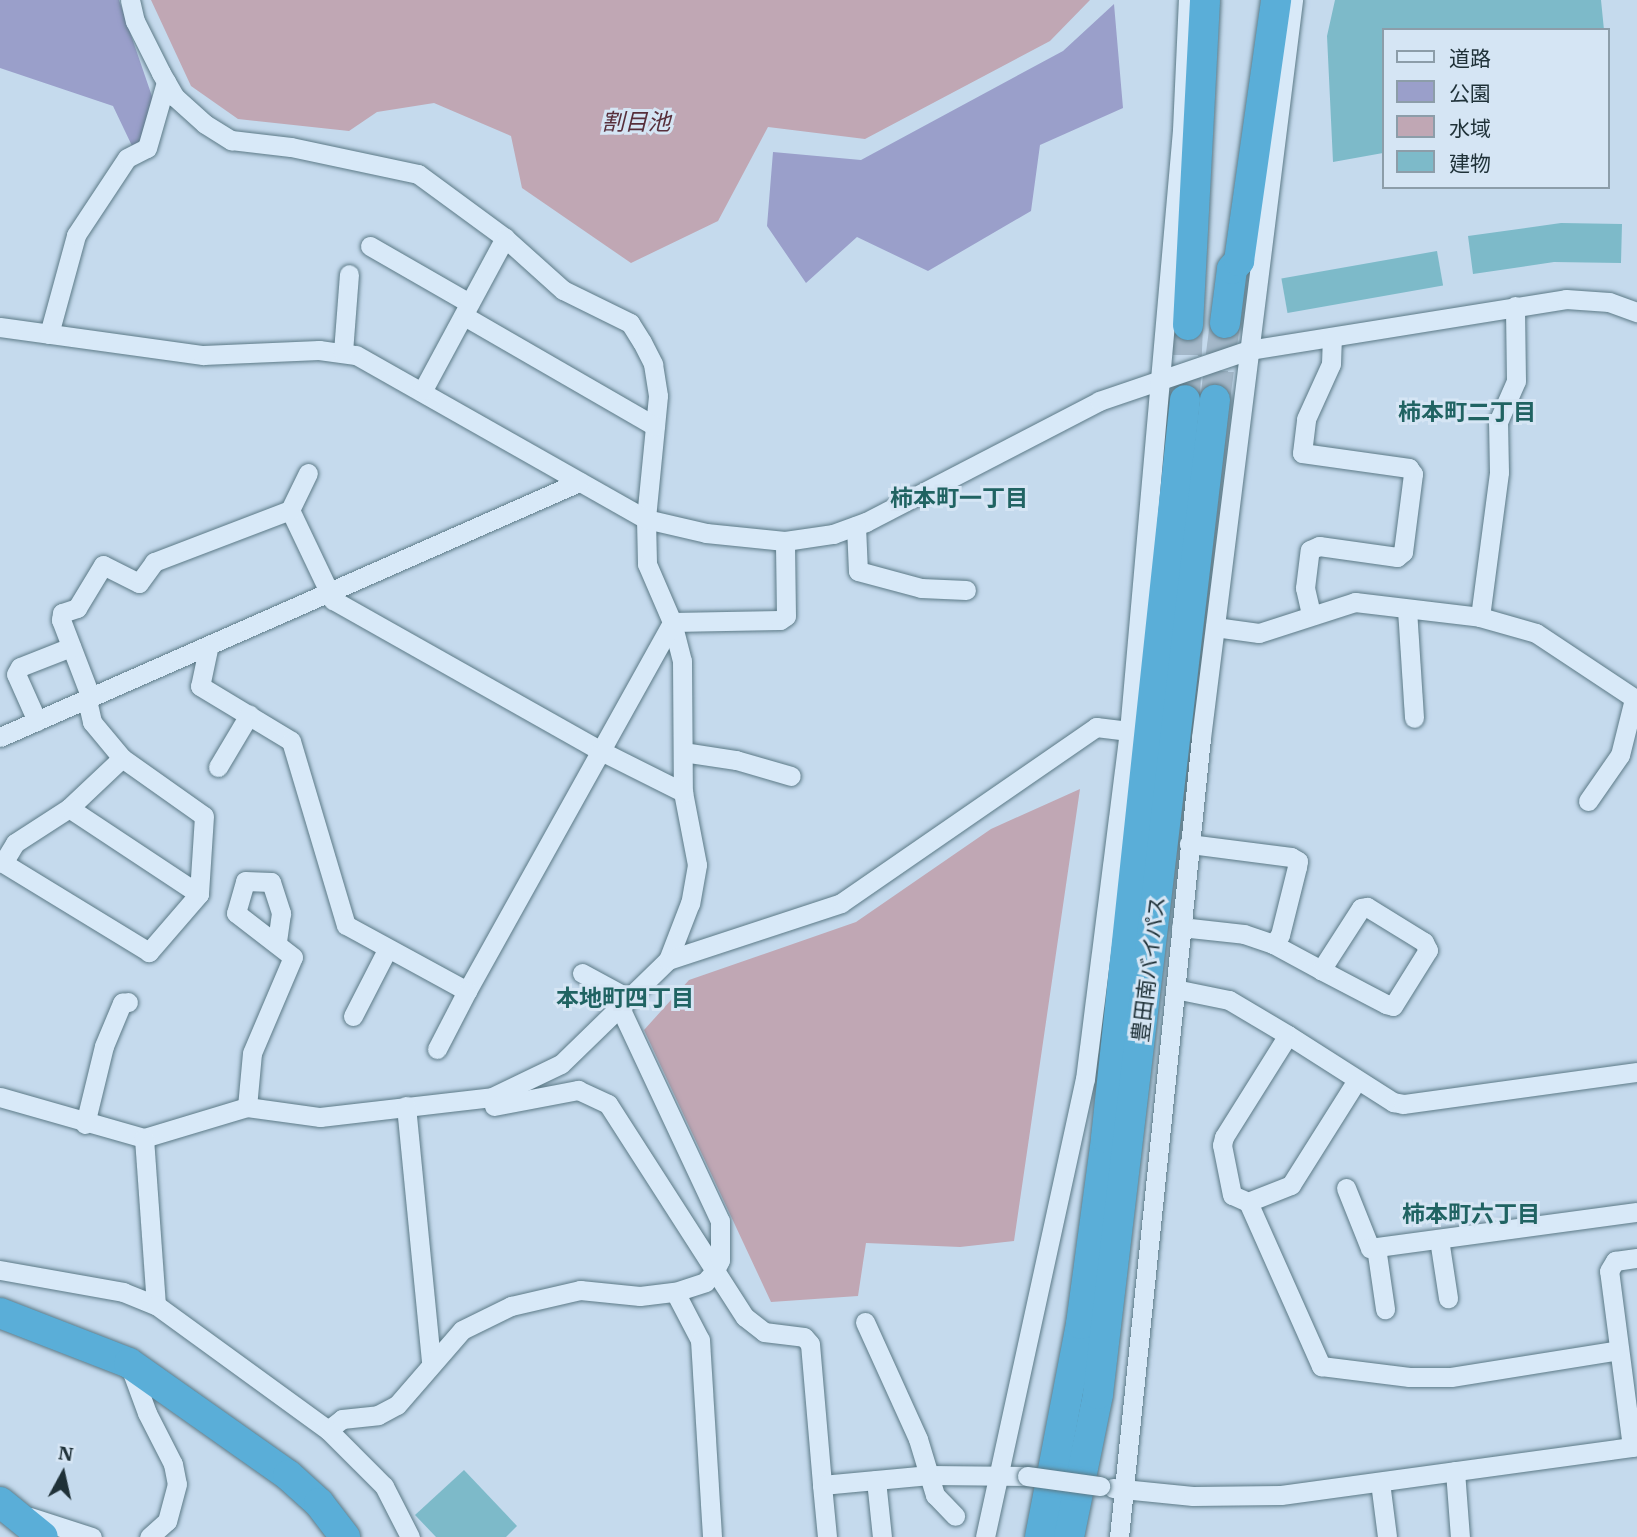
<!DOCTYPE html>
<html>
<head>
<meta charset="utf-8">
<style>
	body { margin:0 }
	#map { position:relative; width:1637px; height:1537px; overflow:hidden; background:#c5daed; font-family:"IBM Plex Serif","Noto Sans JP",serif }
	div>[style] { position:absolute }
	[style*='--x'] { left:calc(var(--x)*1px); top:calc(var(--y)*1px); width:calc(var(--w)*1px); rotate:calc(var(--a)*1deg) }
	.green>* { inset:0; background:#9a9fca }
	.water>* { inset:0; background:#c0a7b4 }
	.building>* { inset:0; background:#7dbac9; transform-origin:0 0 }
	.highway-tunnel>* { height:30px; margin-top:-15px; transform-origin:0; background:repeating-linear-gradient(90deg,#a4b8c9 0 30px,transparent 0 45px) }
	.roads { filter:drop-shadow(0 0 2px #5c7a87) drop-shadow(0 0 2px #5c7a87) }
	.minor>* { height:19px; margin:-9.5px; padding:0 9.5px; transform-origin:9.5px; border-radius:9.5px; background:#d8e9f8 }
	.highway>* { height:30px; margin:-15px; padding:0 15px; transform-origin:15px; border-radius:15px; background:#5aaed8 }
	.bridges { filter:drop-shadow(0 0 2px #5c7a87) drop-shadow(0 0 2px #5c7a87) }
	.minor-bridge>* { height:19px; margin:-9.5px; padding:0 9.5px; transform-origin:9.5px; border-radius:9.5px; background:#d8e9f8 }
	span { translate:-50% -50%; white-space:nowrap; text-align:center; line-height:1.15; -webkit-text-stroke:6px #d5e5f4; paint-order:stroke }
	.street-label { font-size:21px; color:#1f3138 }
	.water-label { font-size:23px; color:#572f3b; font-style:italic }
	.neighbourhood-label { font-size:23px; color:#206362; font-weight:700 }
	.legend { position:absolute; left:1382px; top:28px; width:228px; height:161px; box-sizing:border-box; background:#d5e5f4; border:2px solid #8c9da9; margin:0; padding:9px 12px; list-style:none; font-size:21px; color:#1f3138 }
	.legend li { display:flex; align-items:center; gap:14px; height:35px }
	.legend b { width:35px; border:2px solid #8c9da9 }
	.north { position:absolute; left:28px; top:1439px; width:70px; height:70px; -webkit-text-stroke:5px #d5e5f4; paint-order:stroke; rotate:8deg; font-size:19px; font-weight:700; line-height:28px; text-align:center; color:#1f3138 }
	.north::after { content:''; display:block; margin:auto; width:24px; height:32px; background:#1f3138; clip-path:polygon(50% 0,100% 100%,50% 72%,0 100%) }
</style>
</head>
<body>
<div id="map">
	<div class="green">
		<div style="clip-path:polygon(0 0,119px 0,157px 111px,134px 150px,113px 106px,0 68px)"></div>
		<div style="clip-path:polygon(1114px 4px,1123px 108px,1040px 145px,1031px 211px,928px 271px,857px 237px,806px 283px,767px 226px,773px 152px,861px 160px,1063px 51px)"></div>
	</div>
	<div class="water">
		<div style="clip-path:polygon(151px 0,1090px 0,1050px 41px,865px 139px,768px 127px,718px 221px,631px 263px,522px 188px,511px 136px,434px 103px,377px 112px,349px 131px,238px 119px,191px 86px)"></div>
		<div style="clip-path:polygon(1080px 789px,1014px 1241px,960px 1247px,866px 1243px,858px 1296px,771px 1302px,644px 1030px,689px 980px,856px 922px,991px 829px)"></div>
	</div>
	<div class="building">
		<div style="clip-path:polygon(1335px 0,1601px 0,1604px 30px,1383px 30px,1383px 153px,1333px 162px,1327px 36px)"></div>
		<div style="clip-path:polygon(1561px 223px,1622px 224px,1621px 263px,1554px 262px,1473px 274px,1468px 236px)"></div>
		<div style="left:1437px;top:251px;width:35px;height:158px;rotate:80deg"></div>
		<div style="clip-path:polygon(464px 1470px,517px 1526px,506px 1537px,436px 1537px,415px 1515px)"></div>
	</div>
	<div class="highway-tunnel">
		<div style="--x:1185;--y:400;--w:75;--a:-87.7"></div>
		<div style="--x:1215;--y:400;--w:78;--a:-82.6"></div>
	</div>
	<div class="roads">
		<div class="minor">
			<div style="--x:130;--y:0;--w:22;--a:77"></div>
			<div style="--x:135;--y:21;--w:58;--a:63.4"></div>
			<div style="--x:161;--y:73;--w:28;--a:60"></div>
			<div style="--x:175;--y:97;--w:40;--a:42"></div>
			<div style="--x:205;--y:124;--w:31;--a:32"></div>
			<div style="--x:231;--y:140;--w:60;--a:6.7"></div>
			<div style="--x:291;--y:147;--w:130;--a:12"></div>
			<div style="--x:418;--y:174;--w:108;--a:36.3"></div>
			<div style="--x:505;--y:238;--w:78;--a:41.9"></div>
			<div style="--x:563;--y:290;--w:75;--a:26.2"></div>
			<div style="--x:630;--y:323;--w:22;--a:58"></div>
			<div style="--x:642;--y:342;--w:25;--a:63"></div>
			<div style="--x:653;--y:364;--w:32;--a:81"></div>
			<div style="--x:658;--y:396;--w:124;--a:95.6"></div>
			<div style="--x:646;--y:519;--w:45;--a:88.7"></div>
			<div style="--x:647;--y:564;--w:63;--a:66.7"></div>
			<div style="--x:672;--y:622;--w:40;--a:75.6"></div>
			<div style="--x:682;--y:661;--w:131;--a:89.6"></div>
			<div style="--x:683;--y:792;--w:74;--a:79.1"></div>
			<div style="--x:697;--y:865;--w:39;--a:100"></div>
			<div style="--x:690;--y:903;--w:61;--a:111.1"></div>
			<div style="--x:370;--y:246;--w:114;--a:29.9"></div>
			<div style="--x:466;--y:317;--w:218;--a:30"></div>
			<div style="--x:0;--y:327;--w:205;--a:7.9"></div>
			<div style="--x:203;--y:355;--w:116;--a:-2.5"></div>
			<div style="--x:319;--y:350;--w:37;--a:8"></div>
			<div style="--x:356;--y:355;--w:333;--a:29.5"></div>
			<div style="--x:646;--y:519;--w:62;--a:13.1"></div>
			<div style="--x:706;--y:533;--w:79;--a:5.8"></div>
			<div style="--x:785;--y:541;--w:49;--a:-8.3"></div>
			<div style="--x:833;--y:534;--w:35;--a:-20"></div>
			<div style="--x:866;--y:522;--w:263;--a:-27.4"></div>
			<div style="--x:1099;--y:401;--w:158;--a:-18.8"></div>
			<div style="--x:1249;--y:350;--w:321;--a:-9.1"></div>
			<div style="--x:1566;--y:299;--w:43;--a:4"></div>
			<div style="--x:1609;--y:302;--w:30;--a:20"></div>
			<div style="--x:49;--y:334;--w:103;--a:-74.7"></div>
			<div style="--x:76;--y:235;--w:92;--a:-56.5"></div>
			<div style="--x:127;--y:158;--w:22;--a:-27"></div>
			<div style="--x:147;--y:148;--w:69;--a:-73.9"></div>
			<div style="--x:343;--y:352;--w:78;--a:-85.6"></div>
			<div style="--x:423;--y:390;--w:173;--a:-61.7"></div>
			<div style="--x:290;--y:510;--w:100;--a:64.5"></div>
			<div style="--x:333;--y:600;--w:308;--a:29.4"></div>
			<div style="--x:601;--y:751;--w:92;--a:26.6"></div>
			<div style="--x:856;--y:526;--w:45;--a:87.5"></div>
			<div style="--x:858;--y:571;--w:65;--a:15.1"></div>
			<div style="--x:921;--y:588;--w:45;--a:2.5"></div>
			<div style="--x:1407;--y:609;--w:109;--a:86.3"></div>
			<div style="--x:1311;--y:614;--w:27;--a:-103"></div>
			<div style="--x:1305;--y:588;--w:38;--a:-83"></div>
			<div style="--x:1310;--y:550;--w:10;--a:-24"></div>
			<div style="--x:1319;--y:546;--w:79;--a:8"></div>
			<div style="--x:1397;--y:557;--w:8;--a:-40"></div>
			<div style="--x:1403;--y:552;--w:79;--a:-82.7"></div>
			<div style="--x:1413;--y:474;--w:7;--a:-124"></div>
			<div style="--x:1409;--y:468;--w:108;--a:-172"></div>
			<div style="--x:1302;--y:453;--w:34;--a:-83"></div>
			<div style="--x:1306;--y:419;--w:60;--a:-65.6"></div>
			<div style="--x:1331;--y:364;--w:27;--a:-88"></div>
			<div style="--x:1480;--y:617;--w:146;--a:-82.5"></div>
			<div style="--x:1499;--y:472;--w:50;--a:-91.1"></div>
			<div style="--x:1498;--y:422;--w:45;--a:-66.3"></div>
			<div style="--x:1516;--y:381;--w:75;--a:-90.8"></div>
			<div style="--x:1215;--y:627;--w:44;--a:7.8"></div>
			<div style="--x:1259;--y:633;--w:101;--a:-17.9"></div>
			<div style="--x:1355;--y:602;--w:126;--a:6.8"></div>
			<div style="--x:1480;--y:617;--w:58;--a:15.9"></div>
			<div style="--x:1536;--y:633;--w:121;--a:33.6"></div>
			<div style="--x:208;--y:649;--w:38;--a:102"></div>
			<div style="--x:200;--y:686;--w:106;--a:31.1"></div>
			<div style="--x:291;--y:741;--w:192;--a:73.4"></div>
			<div style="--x:346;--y:925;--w:138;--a:28.6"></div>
			<div style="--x:467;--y:991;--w:422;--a:-60.9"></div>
			<div style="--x:672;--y:622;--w:108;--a:-1.1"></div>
			<div style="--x:780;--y:620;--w:7;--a:-34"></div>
			<div style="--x:786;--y:616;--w:75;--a:-90.8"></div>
			<div style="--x:91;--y:698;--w:84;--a:-111"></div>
			<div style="--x:61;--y:620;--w:7;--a:-82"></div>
			<div style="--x:62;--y:613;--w:16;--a:-18"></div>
			<div style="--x:77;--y:608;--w:50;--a:-58.8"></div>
			<div style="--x:103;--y:565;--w:40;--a:26.6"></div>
			<div style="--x:139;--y:583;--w:26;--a:-54"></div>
			<div style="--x:154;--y:562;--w:146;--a:-20.9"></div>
			<div style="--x:290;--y:510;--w:41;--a:-64.1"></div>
			<div style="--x:87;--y:700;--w:23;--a:77"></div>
			<div style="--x:92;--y:722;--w:47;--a:50.2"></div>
			<div style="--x:122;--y:758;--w:100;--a:35.3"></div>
			<div style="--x:204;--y:816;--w:78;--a:93.7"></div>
			<div style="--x:199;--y:894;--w:77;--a:130.8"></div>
			<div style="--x:149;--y:952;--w:171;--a:-148.6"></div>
			<div style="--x:3;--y:863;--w:23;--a:-59"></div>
			<div style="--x:15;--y:843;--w:64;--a:-32.9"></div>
			<div style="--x:69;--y:808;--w:73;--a:-43.3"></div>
			<div style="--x:37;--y:721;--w:51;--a:-114.1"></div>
			<div style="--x:16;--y:674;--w:8;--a:-60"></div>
			<div style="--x:20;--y:667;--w:55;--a:-21.4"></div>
			<div style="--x:0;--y:737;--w:633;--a:-23.77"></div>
			<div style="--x:683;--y:752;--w:54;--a:8.6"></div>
			<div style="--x:736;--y:760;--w:57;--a:16.2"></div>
			<div style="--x:218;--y:767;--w:61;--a:-59.2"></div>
			<div style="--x:1588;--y:801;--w:56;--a:-55.2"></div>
			<div style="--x:1620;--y:755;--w:58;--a:-76"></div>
			<div style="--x:69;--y:808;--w:156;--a:33.5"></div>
			<div style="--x:1181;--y:927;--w:63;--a:6.3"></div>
			<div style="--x:1244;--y:934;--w:31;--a:19"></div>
			<div style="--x:1273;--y:944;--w:11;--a:-52"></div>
			<div style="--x:1280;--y:935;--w:70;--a:-76"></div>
			<div style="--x:1297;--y:867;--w:6;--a:-81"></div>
			<div style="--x:1298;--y:861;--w:8;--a:-150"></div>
			<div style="--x:1291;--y:857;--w:103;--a:-172.7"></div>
			<div style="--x:1273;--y:944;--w:55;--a:28.4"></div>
			<div style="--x:1321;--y:970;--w:73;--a:27.6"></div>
			<div style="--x:1386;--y:1004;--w:7;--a:16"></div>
			<div style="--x:1393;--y:1006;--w:66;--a:-58"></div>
			<div style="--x:1428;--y:950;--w:9;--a:-117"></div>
			<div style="--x:1424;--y:942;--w:67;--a:-148.4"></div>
			<div style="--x:1367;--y:907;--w:6;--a:171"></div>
			<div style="--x:1361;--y:908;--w:74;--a:122.8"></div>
			<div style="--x:582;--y:973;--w:52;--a:28.5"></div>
			<div style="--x:1175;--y:989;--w:55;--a:11.5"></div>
			<div style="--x:1229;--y:1000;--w:69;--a:30.7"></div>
			<div style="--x:353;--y:1016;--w:76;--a:-62.8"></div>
			<div style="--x:437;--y:1049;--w:65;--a:-62.7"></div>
			<div style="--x:1357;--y:1080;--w:124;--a:122.2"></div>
			<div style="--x:1291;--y:1185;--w:46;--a:158.4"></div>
			<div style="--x:1248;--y:1202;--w:17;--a:-156"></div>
			<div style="--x:1232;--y:1195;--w:51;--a:-101.3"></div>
			<div style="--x:1222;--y:1145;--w:8;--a:-76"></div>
			<div style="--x:1224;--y:1137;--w:120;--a:-57.9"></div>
			<div style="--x:1288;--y:1035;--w:125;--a:32.5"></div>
			<div style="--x:1393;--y:1102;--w:10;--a:11"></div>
			<div style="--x:1403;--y:1104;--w:236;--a:-7.8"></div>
			<div style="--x:0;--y:1097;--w:150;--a:15.9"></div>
			<div style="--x:144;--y:1138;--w:108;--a:-16.8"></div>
			<div style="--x:247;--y:1107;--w:74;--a:7.8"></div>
			<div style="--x:320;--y:1117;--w:173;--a:-6.6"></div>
			<div style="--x:492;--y:1097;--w:76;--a:-25.6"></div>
			<div style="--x:561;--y:1064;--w:149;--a:-44.2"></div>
			<div style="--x:668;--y:960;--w:182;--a:-18.2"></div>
			<div style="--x:841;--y:903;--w:310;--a:-34.6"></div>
			<div style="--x:1096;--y:727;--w:33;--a:7"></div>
			<div style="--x:406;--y:1106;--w:257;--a:84.4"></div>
			<div style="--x:494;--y:1106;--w:86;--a:-10.8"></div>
			<div style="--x:578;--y:1090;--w:33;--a:25"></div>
			<div style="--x:608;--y:1104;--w:253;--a:57.3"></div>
			<div style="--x:745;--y:1317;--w:24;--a:38"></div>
			<div style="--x:764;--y:1332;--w:40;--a:7.1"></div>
			<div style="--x:804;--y:1337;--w:9;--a:49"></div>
			<div style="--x:810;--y:1344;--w:142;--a:85.1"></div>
			<div style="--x:822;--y:1485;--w:108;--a:-5.3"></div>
			<div style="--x:930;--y:1475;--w:97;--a:0.6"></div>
			<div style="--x:247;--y:1107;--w:54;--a:-84.7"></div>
			<div style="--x:252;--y:1053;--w:104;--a:-66.9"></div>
			<div style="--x:293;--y:957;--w:72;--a:-142.3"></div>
			<div style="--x:236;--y:913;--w:33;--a:-74"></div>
			<div style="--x:245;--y:881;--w:26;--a:2"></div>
			<div style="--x:271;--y:882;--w:33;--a:72"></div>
			<div style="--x:281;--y:913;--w:29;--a:98"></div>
			<div style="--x:85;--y:1124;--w:80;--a:-76.3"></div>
			<div style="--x:104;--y:1046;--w:47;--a:-67.3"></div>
			<div style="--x:122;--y:1003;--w:6;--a:-9"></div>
			<div style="--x:144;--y:1138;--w:167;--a:85.9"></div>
			<div style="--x:1346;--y:1188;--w:65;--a:68.2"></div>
			<div style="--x:1370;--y:1248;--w:269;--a:-7.7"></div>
			<div style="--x:1248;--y:1202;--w:180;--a:66"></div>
			<div style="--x:1321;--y:1366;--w:89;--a:7.1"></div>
			<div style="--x:1409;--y:1377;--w:42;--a:0"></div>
			<div style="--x:1451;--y:1377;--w:170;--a:-9.1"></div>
			<div style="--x:1439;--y:1239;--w:60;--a:81.3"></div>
			<div style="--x:1376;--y:1247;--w:63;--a:81.7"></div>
			<div style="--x:0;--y:1270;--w:125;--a:10.1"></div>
			<div style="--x:123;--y:1292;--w:35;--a:22"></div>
			<div style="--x:156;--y:1305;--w:213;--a:36"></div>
			<div style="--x:328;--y:1430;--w:79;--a:45"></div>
			<div style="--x:384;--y:1486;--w:57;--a:63"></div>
			<div style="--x:675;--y:1292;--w:54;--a:62.5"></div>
			<div style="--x:700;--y:1340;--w:197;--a:86.5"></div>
			<div style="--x:865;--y:1322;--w:128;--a:65.6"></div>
			<div style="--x:918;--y:1439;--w:59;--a:73.1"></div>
			<div style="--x:935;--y:1495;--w:29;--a:46"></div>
			<div style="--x:129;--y:1364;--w:52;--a:69.8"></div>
			<div style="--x:147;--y:1413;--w:57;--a:63"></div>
			<div style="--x:173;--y:1464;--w:20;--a:79"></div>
			<div style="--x:177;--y:1484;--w:38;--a:105"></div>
			<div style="--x:167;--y:1521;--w:24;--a:138"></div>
			<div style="--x:328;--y:1430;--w:18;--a:-38"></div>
			<div style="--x:342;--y:1419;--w:36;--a:-6"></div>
			<div style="--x:378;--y:1415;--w:21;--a:-28"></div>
			<div style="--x:397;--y:1405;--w:99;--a:-49.1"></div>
			<div style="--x:462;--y:1330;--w:55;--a:-26.1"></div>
			<div style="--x:511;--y:1306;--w:71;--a:-13.1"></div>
			<div style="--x:580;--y:1290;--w:60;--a:5.7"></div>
			<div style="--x:640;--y:1296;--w:35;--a:-7"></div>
			<div style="--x:675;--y:1292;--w:32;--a:-18"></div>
			<div style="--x:705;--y:1282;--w:13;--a:-48"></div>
			<div style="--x:714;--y:1272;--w:13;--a:-63"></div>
			<div style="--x:720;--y:1260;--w:39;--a:-90"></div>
			<div style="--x:720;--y:1221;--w:235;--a:-115.1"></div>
			<div style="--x:1632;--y:1447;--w:177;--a:-97.4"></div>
			<div style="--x:1609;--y:1271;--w:12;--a:-59"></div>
			<div style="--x:1615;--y:1261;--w:22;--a:-8"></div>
			<div style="--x:1455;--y:1471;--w:66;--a:85.7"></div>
			<div style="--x:876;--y:1480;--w:57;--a:84"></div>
			<div style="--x:1380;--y:1482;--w:55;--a:82.7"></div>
			<div style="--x:822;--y:1485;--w:52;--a:84.5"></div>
			<div style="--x:1113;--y:1488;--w:80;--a:5.7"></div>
			<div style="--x:1193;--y:1496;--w:88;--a:-0.7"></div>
			<div style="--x:1281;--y:1495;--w:359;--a:-7.8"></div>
			<div style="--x:30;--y:1517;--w:65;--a:17.9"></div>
			<div style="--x:985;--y:1537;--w:469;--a:-77.7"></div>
			<div style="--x:1085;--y:1079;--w:351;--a:-82.8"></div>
			<div style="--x:1129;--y:731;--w:603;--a:-84.96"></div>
			<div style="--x:1182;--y:130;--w:130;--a:-87.4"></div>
			<div style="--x:1119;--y:1537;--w:803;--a:-84.14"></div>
			<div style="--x:1201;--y:738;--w:744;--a:-82.89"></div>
		</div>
		<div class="highway">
			<div style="--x:1225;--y:323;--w:54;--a:-82.6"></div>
			<div style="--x:1232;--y:269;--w:11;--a:-49"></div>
			<div style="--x:1239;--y:261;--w:264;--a:-81.9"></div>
			<div style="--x:1188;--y:325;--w:325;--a:-87"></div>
			<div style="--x:0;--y:1313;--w:138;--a:21.2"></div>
			<div style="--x:129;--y:1363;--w:194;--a:35.2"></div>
			<div style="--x:288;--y:1475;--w:42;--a:42.1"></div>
			<div style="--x:319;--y:1503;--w:43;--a:52.6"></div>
			<div style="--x:0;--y:1502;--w:55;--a:39.1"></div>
			<div style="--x:1040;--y:1537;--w:217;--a:-79.1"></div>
			<div style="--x:1081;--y:1324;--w:188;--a:-82.3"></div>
			<div style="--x:1106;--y:1138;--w:742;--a:-83.89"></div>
			<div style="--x:1069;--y:1537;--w:146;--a:-78.5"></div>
			<div style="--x:1098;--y:1394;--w:1001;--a:-83.29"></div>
		</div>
	</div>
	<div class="bridges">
		<div class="minor-bridge">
			<div style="--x:1027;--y:1476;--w:74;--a:7.8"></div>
		</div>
	</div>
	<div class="street-label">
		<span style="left:1148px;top:969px;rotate:-83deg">豊田南バイパス</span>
	</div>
	<div class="water-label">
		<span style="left:636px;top:121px">割目池</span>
	</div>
	<div class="neighbourhood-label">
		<span style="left:1467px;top:411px">柿本町二丁目</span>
		<span style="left:959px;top:497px">柿本町一丁目</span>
		<span style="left:625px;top:997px">本地町四丁目</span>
		<span style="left:1471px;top:1213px">柿本町六丁目</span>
	</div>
	<ul class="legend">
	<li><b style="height:9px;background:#d8e9f8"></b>道路</li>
	<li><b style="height:19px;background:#9a9fca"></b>公園</li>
	<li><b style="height:19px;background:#c0a7b4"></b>水域</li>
	<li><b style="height:19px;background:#7dbac9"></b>建物</li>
	</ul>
	<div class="north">N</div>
</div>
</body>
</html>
